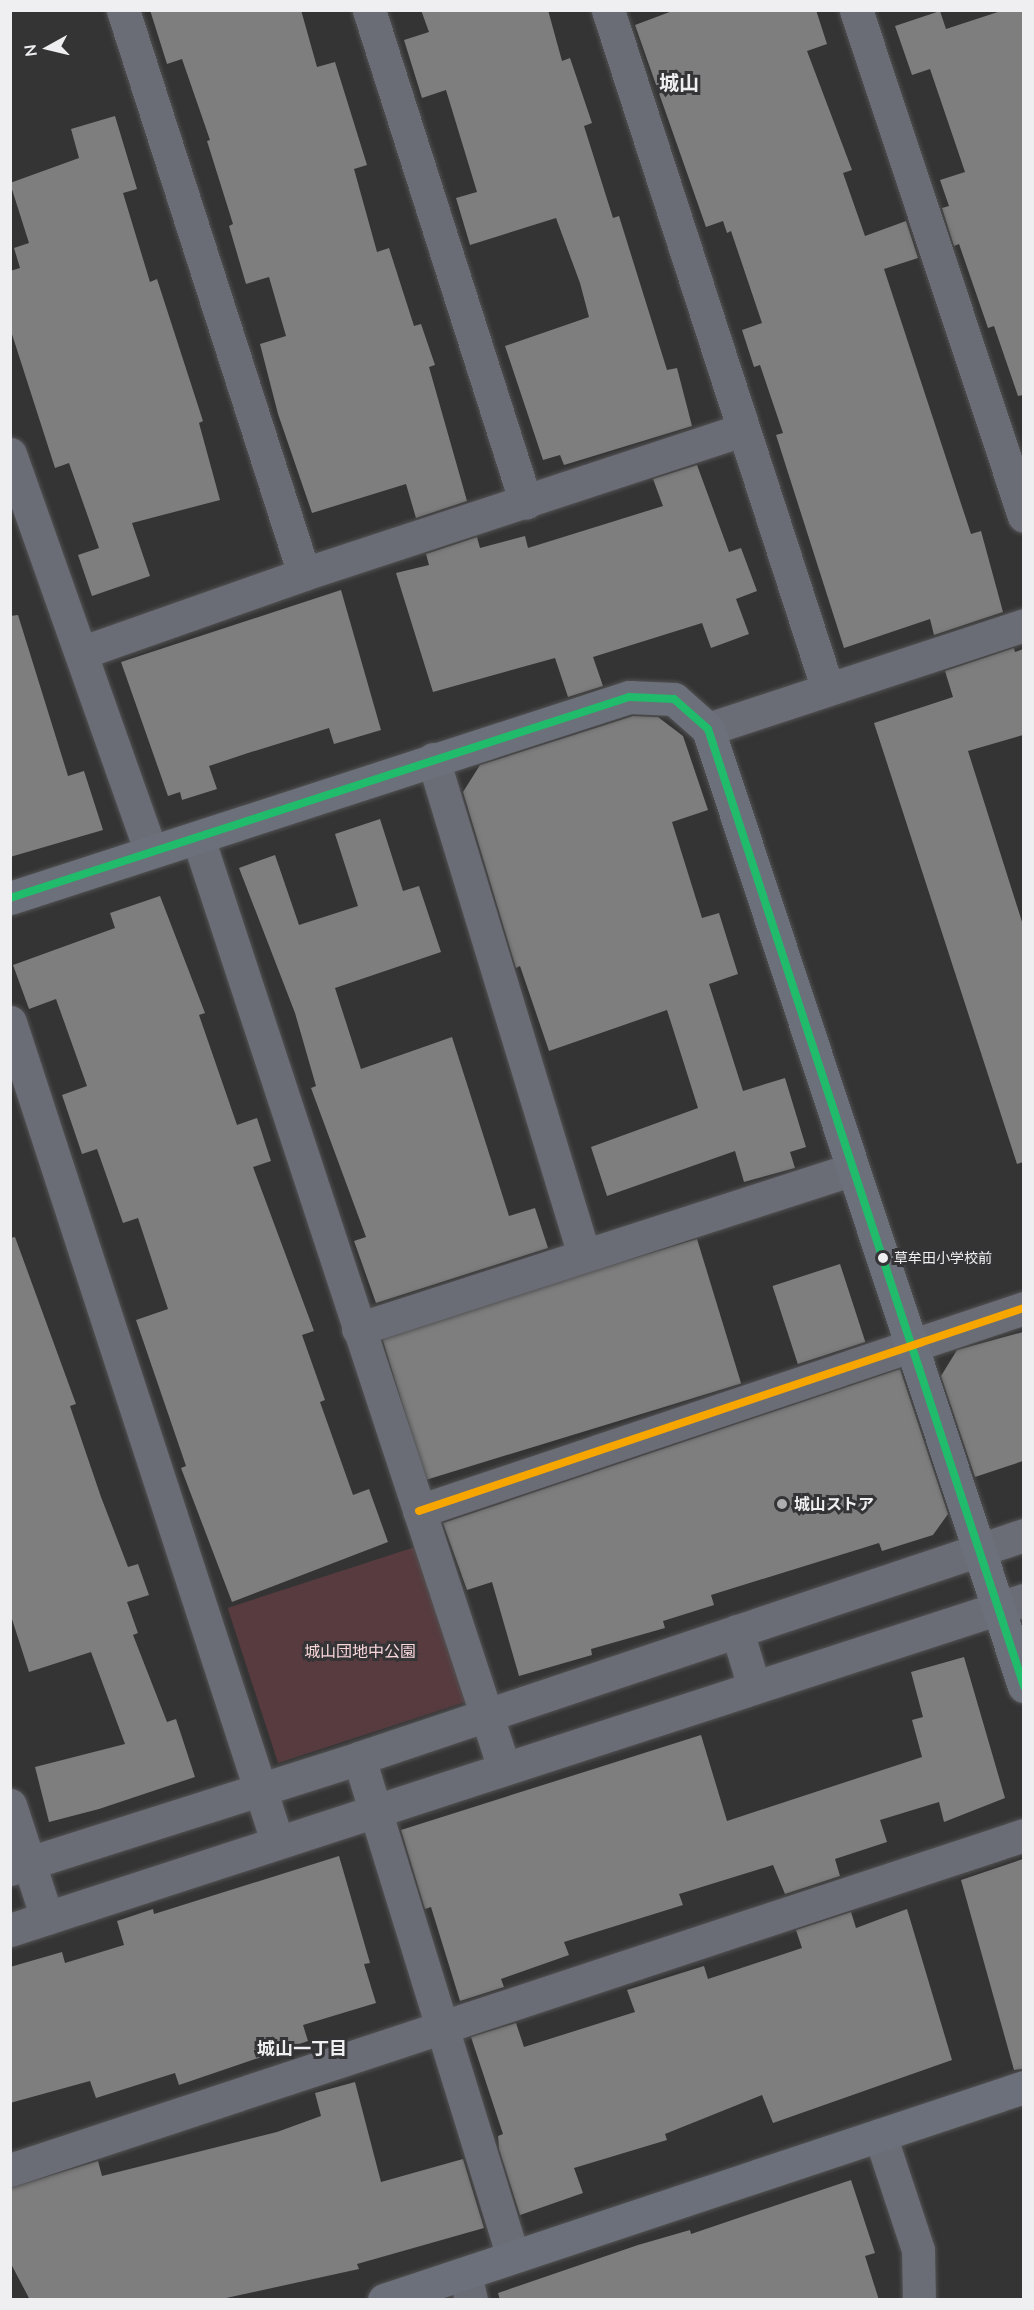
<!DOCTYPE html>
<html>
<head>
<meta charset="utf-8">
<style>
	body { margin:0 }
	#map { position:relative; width:1034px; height:2310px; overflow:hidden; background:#343435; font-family:Mulish,"Noto Sans JP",sans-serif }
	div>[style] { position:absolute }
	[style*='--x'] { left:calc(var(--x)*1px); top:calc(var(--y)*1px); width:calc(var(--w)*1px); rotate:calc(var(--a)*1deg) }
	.green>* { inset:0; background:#573b3f; transform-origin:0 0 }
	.building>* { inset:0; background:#7f7e7f; transform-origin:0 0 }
	.roads { filter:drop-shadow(0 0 2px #525253) drop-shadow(0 0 2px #525253) }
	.street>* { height:33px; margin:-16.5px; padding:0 16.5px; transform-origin:16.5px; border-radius:16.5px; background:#6a6d76 }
	.secondary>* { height:33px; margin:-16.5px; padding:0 16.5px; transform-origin:16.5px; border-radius:16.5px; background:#6c707a }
	.bus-1>* { height:8px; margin:-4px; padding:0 4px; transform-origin:4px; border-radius:4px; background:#20bc6c }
	.bus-2>* { height:8px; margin:-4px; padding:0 4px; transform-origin:4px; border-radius:4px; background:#f7a600 }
	.dots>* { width:16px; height:16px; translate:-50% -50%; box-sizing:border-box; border:3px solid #343336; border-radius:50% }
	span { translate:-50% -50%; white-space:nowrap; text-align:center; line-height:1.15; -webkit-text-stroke:6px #343336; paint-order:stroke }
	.bus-label { font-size:14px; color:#efeef1 }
	.left { translate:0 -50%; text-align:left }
	.poi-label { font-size:16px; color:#efeef1; font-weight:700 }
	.park-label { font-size:16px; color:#f9d6da }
	.neighbourhood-label { font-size:18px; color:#efeef1; font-weight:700 }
	.quarter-label { font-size:20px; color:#efeef1; font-weight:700 }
	.frame { position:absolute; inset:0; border:12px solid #efeef1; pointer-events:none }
	.north { position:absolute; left:18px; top:18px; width:60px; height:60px; -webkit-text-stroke:4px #343336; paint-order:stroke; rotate:262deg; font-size:16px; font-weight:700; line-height:24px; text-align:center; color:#efeef1 }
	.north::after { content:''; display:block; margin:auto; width:21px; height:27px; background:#efeef1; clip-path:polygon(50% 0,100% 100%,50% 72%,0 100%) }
</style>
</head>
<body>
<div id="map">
	<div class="green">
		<div style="left:415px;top:1547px;width:163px;height:197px;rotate:72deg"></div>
	</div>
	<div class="building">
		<div style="clip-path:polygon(150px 10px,301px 10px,317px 67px,335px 62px,367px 165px,354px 169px,377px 252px,389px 248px,414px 326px,421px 324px,435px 365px,429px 367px,467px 501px,416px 518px,406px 484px,312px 513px,278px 414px,260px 344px,286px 336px,269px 277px,246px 284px,229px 226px,233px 224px,207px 141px,210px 140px,182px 59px,167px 64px)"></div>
		<div style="clip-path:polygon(421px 10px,548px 10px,562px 61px,570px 58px,592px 123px,584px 126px,613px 218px,619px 216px,667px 370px,677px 368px,692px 426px,564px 465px,560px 455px,543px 460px,505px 346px,589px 317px,580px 283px,556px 218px,470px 245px,456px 198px,477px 192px,446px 90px,422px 98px,404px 40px,429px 32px)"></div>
		<div style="clip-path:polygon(675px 10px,816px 10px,827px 44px,807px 51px,852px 170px,843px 173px,865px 236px,906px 221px,918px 258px,884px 269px,971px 534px,981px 531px,1003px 612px,934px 635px,930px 619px,844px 648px,776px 435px,783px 433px,760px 365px,754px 367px,742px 330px,762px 323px,731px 231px,727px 233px,723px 221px,706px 227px,635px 25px)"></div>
		<div style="clip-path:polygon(1004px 10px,1023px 10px,1023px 395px,1018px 396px,994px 326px,988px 328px,959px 244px,954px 246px,942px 208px,949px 206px,940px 180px,965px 172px,930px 69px,912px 75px,895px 26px,940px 11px,946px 29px)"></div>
		<div style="clip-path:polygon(115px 116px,137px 189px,123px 193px,150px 282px,157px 279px,203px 421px,199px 423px,220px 500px,132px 523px,150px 576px,92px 596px,78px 555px,99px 548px,69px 463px,55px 468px,10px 328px,10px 271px,20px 268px,14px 248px,29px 243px,10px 183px,79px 158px,71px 129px)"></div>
		<div style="clip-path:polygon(697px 465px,729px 552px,741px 548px,757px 591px,736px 599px,749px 634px,711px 648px,702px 623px,593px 657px,603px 686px,568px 697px,555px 658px,433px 692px,396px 573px,429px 565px,426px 554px,477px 537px,480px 548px,525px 536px,528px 548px,663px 506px,653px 479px)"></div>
		<div style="clip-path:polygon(341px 590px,381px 730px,334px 744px,329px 728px,248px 753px,209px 766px,217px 789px,182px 800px,180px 792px,168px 796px,121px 662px)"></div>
		<div style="clip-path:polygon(18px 615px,68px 776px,84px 771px,103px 830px,10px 857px,10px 616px)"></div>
		<div style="clip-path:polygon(1014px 648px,1015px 652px,1023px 649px,1023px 735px,968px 751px,1023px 925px,1023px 1162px,1017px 1164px,874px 723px,953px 697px,945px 671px)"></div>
		<div style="clip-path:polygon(633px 716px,658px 717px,683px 736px,708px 810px,672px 822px,702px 918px,719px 913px,738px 974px,709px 984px,743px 1091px,785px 1078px,806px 1147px,790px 1152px,795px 1168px,744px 1182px,735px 1151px,607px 1196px,591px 1147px,698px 1108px,667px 1010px,549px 1051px,520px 966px,516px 968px,463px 792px,480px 765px)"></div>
		<div style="clip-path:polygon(380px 819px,403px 891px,419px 886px,441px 952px,335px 988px,361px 1069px,452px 1037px,509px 1216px,535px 1208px,548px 1248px,376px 1303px,354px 1241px,366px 1237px,311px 1088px,316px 1086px,295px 1013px,239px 868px,275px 855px,299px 925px,358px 906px,335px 834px)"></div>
		<div style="clip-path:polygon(160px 896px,205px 1013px,199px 1015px,237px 1125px,257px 1118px,271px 1161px,253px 1167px,314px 1331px,302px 1335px,325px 1400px,320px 1402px,353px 1495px,369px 1489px,388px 1542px,232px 1602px,181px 1468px,186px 1466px,136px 1320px,168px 1309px,138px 1218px,123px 1223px,97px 1149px,82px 1154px,62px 1095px,87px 1086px,56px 999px,29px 1009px,13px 965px,115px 928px,110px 913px)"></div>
		<div style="clip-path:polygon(15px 1237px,76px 1404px,70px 1406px,101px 1497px,128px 1567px,138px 1564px,149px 1595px,127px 1602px,138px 1633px,133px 1635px,167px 1722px,176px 1719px,195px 1777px,99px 1809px,49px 1822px,35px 1767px,125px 1744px,91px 1652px,29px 1672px,10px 1613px,10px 1238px)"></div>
		<div style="left:697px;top:1239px;width:151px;height:330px;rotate:73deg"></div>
		<div style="left:840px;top:1264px;width:82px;height:71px;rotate:72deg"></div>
		<div style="clip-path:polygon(1023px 1332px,1023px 1461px,975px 1477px,941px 1376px,957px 1350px)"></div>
		<div style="clip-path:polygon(900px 1369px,948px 1514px,933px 1535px,882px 1551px,879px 1543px,711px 1595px,714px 1605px,663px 1621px,665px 1628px,591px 1649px,592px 1655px,519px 1676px,492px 1582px,467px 1590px,443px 1523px)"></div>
		<div style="clip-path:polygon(964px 1657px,1005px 1798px,944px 1822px,939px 1802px,880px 1820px,887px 1842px,835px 1859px,840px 1876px,785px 1894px,773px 1865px,679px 1894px,683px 1905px,564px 1942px,569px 1955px,501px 1979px,504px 1987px,460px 2001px,431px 1907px,425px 1909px,401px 1830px,701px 1735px,727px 1821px,922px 1757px,912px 1720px,923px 1717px,911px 1672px)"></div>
		<div style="clip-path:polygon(339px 1856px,370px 1963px,364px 1964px,376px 2003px,303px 2025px,308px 2041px,179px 2085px,175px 2073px,96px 2098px,90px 2081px,10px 2103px,10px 1967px,62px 1952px,65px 1963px,124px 1945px,117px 1921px,153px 1909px,154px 1914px)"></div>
		<div style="clip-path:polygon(1023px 1859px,1023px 2069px,1014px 2070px,961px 1880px)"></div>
		<div style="clip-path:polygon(907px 1909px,952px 2060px,773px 2123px,762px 2095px,665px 2134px,667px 2140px,574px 2168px,583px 2193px,520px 2215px,499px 2149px,498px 2136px,503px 2134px,471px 2037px,516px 2023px,524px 2047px,635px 2012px,627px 1990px,704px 1966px,708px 1979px,802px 1948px,796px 1930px,851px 1912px,856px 1928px)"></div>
		<div style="clip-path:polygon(355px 2082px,381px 2182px,463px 2159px,484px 2228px,357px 2264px,359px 2269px,217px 2300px,30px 2300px,10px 2262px,10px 2188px,98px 2161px,102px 2176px,277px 2132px,321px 2116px,315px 2093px)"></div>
		<div style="clip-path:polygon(851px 2180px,875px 2253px,865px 2256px,879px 2300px,500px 2300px,498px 2293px,638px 2245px,690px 2230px,691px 2234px)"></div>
	</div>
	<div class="roads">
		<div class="street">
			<div style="--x:123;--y:10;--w:592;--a:72.21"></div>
			<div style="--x:369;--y:10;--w:517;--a:72.34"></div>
			<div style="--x:608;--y:10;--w:712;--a:72.07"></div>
			<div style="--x:856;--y:10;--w:533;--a:71.63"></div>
			<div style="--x:10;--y:454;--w:422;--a:70.5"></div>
			<div style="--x:83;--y:652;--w:234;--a:-19.4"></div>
			<div style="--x:304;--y:574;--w:462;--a:-18.2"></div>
			<div style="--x:708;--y:729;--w:333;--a:-18.2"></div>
			<div style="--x:433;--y:759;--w:518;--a:73.07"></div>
			<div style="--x:198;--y:838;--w:979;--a:71.79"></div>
			<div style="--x:10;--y:1022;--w:861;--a:71.94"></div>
			<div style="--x:358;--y:1329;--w:520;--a:-17.91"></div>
			<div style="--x:419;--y:1511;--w:638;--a:-18.55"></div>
			<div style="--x:737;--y:1631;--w:59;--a:73.1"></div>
			<div style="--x:359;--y:1758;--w:522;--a:72.85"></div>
			<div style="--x:10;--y:1805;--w:119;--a:71.9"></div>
			<div style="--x:10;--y:1869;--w:366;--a:-17.6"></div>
			<div style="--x:359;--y:1758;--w:701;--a:-18.54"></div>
			<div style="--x:10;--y:1930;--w:1066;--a:-18.03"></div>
			<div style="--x:880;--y:2135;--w:121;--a:71.7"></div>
			<div style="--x:918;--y:2250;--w:50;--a:88.9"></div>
			<div style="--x:10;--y:2170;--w:1068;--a:-18.28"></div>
			<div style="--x:465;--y:2274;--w:27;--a:77"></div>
		</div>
		<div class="secondary">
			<div style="--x:10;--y:898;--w:651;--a:-17.99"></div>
			<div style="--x:629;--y:697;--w:45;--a:2.5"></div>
			<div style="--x:674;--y:699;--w:45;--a:41.4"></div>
			<div style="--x:708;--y:729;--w:1008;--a:71.73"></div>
			<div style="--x:384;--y:2300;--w:675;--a:-18.41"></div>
		</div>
	</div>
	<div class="bus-1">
		<div style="--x:10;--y:898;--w:651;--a:-17.99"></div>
		<div style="--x:629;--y:697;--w:45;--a:2.5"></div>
		<div style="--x:674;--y:699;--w:45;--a:41.4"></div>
		<div style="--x:708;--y:729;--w:1008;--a:71.73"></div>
	</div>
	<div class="bus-2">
		<div style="--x:419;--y:1511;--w:638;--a:-18.55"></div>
	</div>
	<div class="dots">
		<div style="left:883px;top:1258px;background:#efeef1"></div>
		<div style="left:782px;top:1504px;background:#aeadaf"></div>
	</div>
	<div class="bus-label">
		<span class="left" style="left:894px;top:1258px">草牟田小学校前</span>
	</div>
	<div class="poi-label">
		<span class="left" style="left:794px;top:1504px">城山ストア</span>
	</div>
	<div class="park-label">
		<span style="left:360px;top:1651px">城山団地中公園</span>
	</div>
	<div class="neighbourhood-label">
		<span style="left:302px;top:2049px">城山一丁目</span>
	</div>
	<div class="quarter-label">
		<span style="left:679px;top:82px">城山</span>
	</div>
	<div class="frame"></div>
	<div class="north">N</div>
</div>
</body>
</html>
